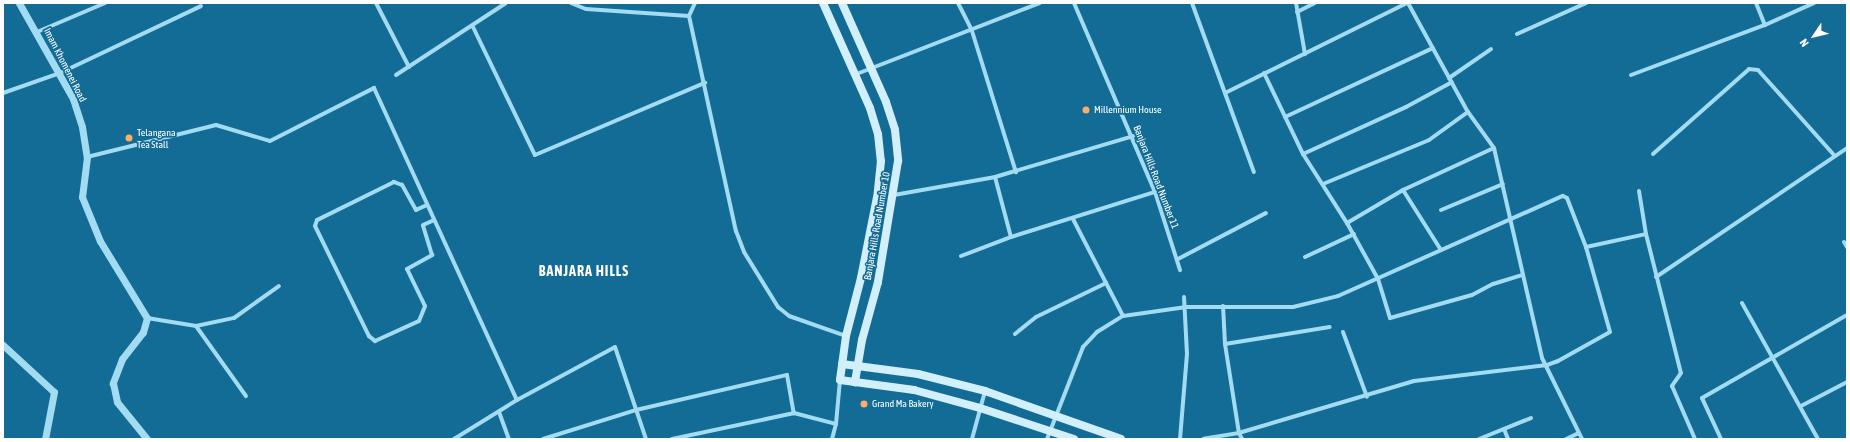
<!DOCTYPE html>
<html>
<head>
<meta charset="utf-8">
<style>
	body { margin:0 }
	#map { position:relative; width:1850px; height:442px; overflow:hidden; background:#136c95; font-family:"Asap Condensed",sans-serif }
	div>[style] { position:absolute }
	[style*='--x'] { left:calc(var(--x)*1px); top:calc(var(--y)*1px); width:calc(var(--w)*1px); rotate:calc(var(--a)*1deg) }
	.minor>* { height:4px; margin:-2px; padding:0 2px; transform-origin:2px; border-radius:2px; background:#a3dbf2 }
	.tertiary>* { height:7px; margin:-3.5px; padding:0 3.5px; transform-origin:3.5px; border-radius:3.5px; background:#a3dbf2 }
	.secondary>* { height:8px; margin:-4px; padding:0 4px; transform-origin:4px; border-radius:4px; background:#d2effc }
	.dots>* { width:11px; height:11px; translate:-50% -50%; box-sizing:border-box; border:2px solid #136c95; border-radius:50% }
	span { translate:-50% -50%; white-space:nowrap; text-align:center; line-height:1.15; -webkit-text-stroke:3.5px #136c95; paint-order:stroke }
	.street-label { font-size:10px; color:#fff }
	.poi-label { font-size:10px; color:#fff }
	.left { translate:0 -50%; text-align:left }
	.district-label { font-size:14px; color:#fff; font-weight:700; letter-spacing:1px }
	.frame { position:absolute; inset:0; border:4px solid #fff; pointer-events:none }
	.north { position:absolute; left:1794px; top:16px; width:40px; height:40px; -webkit-text-stroke:3px #136c95; paint-order:stroke; rotate:235deg; font-size:11px; font-weight:700; line-height:16px; text-align:center; color:#fff }
	.north::after { content:''; display:block; margin:auto; width:14px; height:18px; background:#fff; clip-path:polygon(50% 0,100% 100%,50% 72%,0 100%) }
</style>
</head>
<body>
<div id="map">
	<div class="minor">
		<div style="--x:376;--y:3;--w:72;--a:62.7"></div>
		<div style="--x:571;--y:3;--w:16;--a:22"></div>
		<div style="--x:586;--y:9;--w:103;--a:3.9"></div>
		<div style="--x:695;--y:3;--w:14;--a:115"></div>
		<div style="--x:689;--y:16;--w:220;--a:77.7"></div>
		<div style="--x:736;--y:231;--w:22;--a:69"></div>
		<div style="--x:744;--y:252;--w:65;--a:58.3"></div>
		<div style="--x:778;--y:307;--w:14;--a:39"></div>
		<div style="--x:789;--y:316;--w:60;--a:19.3"></div>
		<div style="--x:958;--y:3;--w:31;--a:63"></div>
		<div style="--x:972;--y:31;--w:148;--a:72.7"></div>
		<div style="--x:1074;--y:3;--w:206;--a:66.8"></div>
		<div style="--x:1155;--y:192;--w:82;--a:72.2"></div>
		<div style="--x:1192;--y:3;--w:180;--a:69.9"></div>
		<div style="--x:1296;--y:3;--w:52;--a:80"></div>
		<div style="--x:1408;--y:3;--w:124;--a:61.2"></div>
		<div style="--x:1468;--y:112;--w:44;--a:54.2"></div>
		<div style="--x:1494;--y:148;--w:215;--a:77.1"></div>
		<div style="--x:1542;--y:358;--w:90;--a:63.7"></div>
		<div style="--x:1756;--y:3;--w:24;--a:68"></div>
		<div style="--x:1297;--y:12;--w:20;--a:-27"></div>
		<div style="--x:473;--y:27;--w:142;--a:64.2"></div>
		<div style="--x:535;--y:155;--w:185;--a:-23"></div>
		<div style="--x:37;--y:32;--w:74;--a:-23.1"></div>
		<div style="--x:1517;--y:34;--w:76;--a:-24.2"></div>
		<div style="--x:1264;--y:73;--w:90;--a:64.3"></div>
		<div style="--x:1303;--y:154;--w:82;--a:57.5"></div>
		<div style="--x:1347;--y:223;--w:64;--a:61"></div>
		<div style="--x:1378;--y:279;--w:41;--a:72.9"></div>
		<div style="--x:1390;--y:318;--w:85;--a:-15.7"></div>
		<div style="--x:1472;--y:295;--w:24;--a:-28"></div>
		<div style="--x:1493;--y:284;--w:31;--a:-17"></div>
		<div style="--x:396;--y:75;--w:131;--a:-33.2"></div>
		<div style="--x:854;--y:75;--w:199;--a:-21.2"></div>
		<div style="--x:1631;--y:75;--w:143;--a:-20.5"></div>
		<div style="--x:1765;--y:25;--w:54;--a:-24.2"></div>
		<div style="--x:1449;--y:78;--w:51;--a:-34.6"></div>
		<div style="--x:3;--y:93;--w:60;--a:-19.3"></div>
		<div style="--x:60;--y:73;--w:156;--a:-25.4"></div>
		<div style="--x:1225;--y:93;--w:203;--a:-26.3"></div>
		<div style="--x:1285;--y:117;--w:163;--a:-25"></div>
		<div style="--x:1303;--y:154;--w:113;--a:-24.5"></div>
		<div style="--x:1406;--y:107;--w:52;--a:-28.5"></div>
		<div style="--x:1653;--y:154;--w:128;--a:-41.5"></div>
		<div style="--x:1749;--y:69;--w:9;--a:6"></div>
		<div style="--x:1758;--y:70;--w:115;--a:48.2"></div>
		<div style="--x:87;--y:157;--w:133;--a:-13.9"></div>
		<div style="--x:216;--y:125;--w:56;--a:16.5"></div>
		<div style="--x:270;--y:141;--w:117;--a:-27"></div>
		<div style="--x:374;--y:88;--w:343;--a:65.4"></div>
		<div style="--x:995;--y:177;--w:62;--a:75.1"></div>
		<div style="--x:1323;--y:184;--w:115;--a:-22.5"></div>
		<div style="--x:1429;--y:140;--w:48;--a:-35.7"></div>
		<div style="--x:1403;--y:190;--w:71;--a:57.7"></div>
		<div style="--x:1639;--y:191;--w:44;--a:80.8"></div>
		<div style="--x:894;--y:195;--w:103;--a:-10.1"></div>
		<div style="--x:995;--y:177;--w:144;--a:-16.5"></div>
		<div style="--x:427;--y:205;--w:12;--a:156"></div>
		<div style="--x:416;--y:210;--w:29;--a:-119"></div>
		<div style="--x:402;--y:185;--w:9;--a:-159"></div>
		<div style="--x:394;--y:182;--w:86;--a:153.7"></div>
		<div style="--x:317;--y:220;--w:6;--a:108"></div>
		<div style="--x:315;--y:226;--w:123;--a:63.9"></div>
		<div style="--x:369;--y:336;--w:8;--a:40"></div>
		<div style="--x:375;--y:341;--w:48;--a:-24.4"></div>
		<div style="--x:419;--y:321;--w:16;--a:-68"></div>
		<div style="--x:425;--y:306;--w:41;--a:-115.9"></div>
		<div style="--x:407;--y:269;--w:29;--a:-29"></div>
		<div style="--x:432;--y:255;--w:31;--a:-107"></div>
		<div style="--x:423;--y:225;--w:12;--a:-24"></div>
		<div style="--x:1441;--y:210;--w:67;--a:-22.8"></div>
		<div style="--x:1073;--y:219;--w:109;--a:62.7"></div>
		<div style="--x:1347;--y:223;--w:65;--a:-30.5"></div>
		<div style="--x:1403;--y:190;--w:100;--a:-24.8"></div>
		<div style="--x:1844;--y:242;--w:6;--a:59"></div>
		<div style="--x:1586;--y:247;--w:61;--a:-12.2"></div>
		<div style="--x:1646;--y:234;--w:143;--a:75.9"></div>
		<div style="--x:1681;--y:373;--w:16;--a:125"></div>
		<div style="--x:1672;--y:386;--w:58;--a:66.5"></div>
		<div style="--x:961;--y:256;--w:53;--a:-20.8"></div>
		<div style="--x:1011;--y:237;--w:151;--a:-17.4"></div>
		<div style="--x:1305;--y:257;--w:54;--a:-25.1"></div>
		<div style="--x:1178;--y:259;--w:99;--a:-27.6"></div>
		<div style="--x:1656;--y:277;--w:230;--a:-34"></div>
		<div style="--x:1742;--y:303;--w:156;--a:60.8"></div>
		<div style="--x:1223;--y:306;--w:38;--a:87"></div>
		<div style="--x:1225;--y:344;--w:90;--a:81.1"></div>
		<div style="--x:1239;--y:433;--w:7;--a:63"></div>
		<div style="--x:147;--y:318;--w:50;--a:9.3"></div>
		<div style="--x:196;--y:326;--w:39;--a:-12"></div>
		<div style="--x:234;--y:318;--w:55;--a:-35.4"></div>
		<div style="--x:196;--y:326;--w:86;--a:54.5"></div>
		<div style="--x:1343;--y:332;--w:69;--a:69.7"></div>
		<div style="--x:1015;--y:334;--w:27;--a:-39"></div>
		<div style="--x:1036;--y:317;--w:78;--a:-25.9"></div>
		<div style="--x:1225;--y:344;--w:106;--a:-9.2"></div>
		<div style="--x:1801;--y:406;--w:52;--a:-27.6"></div>
		<div style="--x:499;--y:412;--w:29;--a:70"></div>
		<div style="--x:1504;--y:429;--w:11;--a:68"></div>
		<div style="--x:454;--y:439;--w:74;--a:-31.8"></div>
		<div style="--x:517;--y:400;--w:111;--a:-28.4"></div>
		<div style="--x:615;--y:347;--w:97;--a:71.4"></div>
		<div style="--x:543;--y:439;--w:97;--a:-17.3"></div>
		<div style="--x:636;--y:410;--w:155;--a:-13.1"></div>
		<div style="--x:787;--y:375;--w:39;--a:80"></div>
		<div style="--x:672;--y:439;--w:125;--a:-12"></div>
		<div style="--x:794;--y:413;--w:43;--a:14.7"></div>
		<div style="--x:832;--y:439;--w:16;--a:-75"></div>
		<div style="--x:836;--y:424;--w:44;--a:-84.8"></div>
		<div style="--x:972;--y:439;--w:50;--a:-74.8"></div>
		<div style="--x:1047;--y:439;--w:99;--a:-68.6"></div>
		<div style="--x:1083;--y:347;--w:21;--a:-47"></div>
		<div style="--x:1097;--y:332;--w:31;--a:-32"></div>
		<div style="--x:1123;--y:316;--w:64;--a:-8.1"></div>
		<div style="--x:1186;--y:307;--w:107;--a:0"></div>
		<div style="--x:1293;--y:307;--w:46;--a:-13.7"></div>
		<div style="--x:1338;--y:296;--w:246;--a:-24"></div>
		<div style="--x:1563;--y:196;--w:4;--a:27"></div>
		<div style="--x:1567;--y:198;--w:53;--a:68.8"></div>
		<div style="--x:1586;--y:247;--w:88;--a:74.2"></div>
		<div style="--x:1610;--y:332;--w:60;--a:150.9"></div>
		<div style="--x:1558;--y:361;--w:12;--a:160"></div>
		<div style="--x:1547;--y:365;--w:134;--a:173.1"></div>
		<div style="--x:1414;--y:381;--w:183;--a:163.5"></div>
		<div style="--x:1239;--y:433;--w:36;--a:171"></div>
		<div style="--x:1180;--y:439;--w:85;--a:-85.3"></div>
		<div style="--x:1187;--y:354;--w:57;--a:-93"></div>
		<div style="--x:1479;--y:439;--w:56;--a:-22"></div>
		<div style="--x:1566;--y:439;--w:14;--a:-25"></div>
		<div style="--x:1721;--y:439;--w:45;--a:-114.9"></div>
		<div style="--x:1702;--y:398;--w:167;--a:-29.8"></div>
	</div>
	<div class="tertiary">
		<div style="--x:19;--y:3;--w:110;--a:60.6"></div>
		<div style="--x:73;--y:99;--w:29;--a:72"></div>
		<div style="--x:82;--y:127;--w:30;--a:81"></div>
		<div style="--x:87;--y:157;--w:40;--a:97.1"></div>
		<div style="--x:82;--y:197;--w:48;--a:67.8"></div>
		<div style="--x:100;--y:241;--w:90;--a:58.6"></div>
		<div style="--x:147;--y:318;--w:15;--a:106"></div>
		<div style="--x:143;--y:332;--w:34;--a:128"></div>
		<div style="--x:122;--y:359;--w:26;--a:111"></div>
		<div style="--x:113;--y:383;--w:19;--a:78"></div>
		<div style="--x:117;--y:402;--w:48;--a:51"></div>
		<div style="--x:3;--y:345;--w:69;--a:42.7"></div>
		<div style="--x:54;--y:392;--w:48;--a:100.8"></div>
	</div>
	<div class="secondary">
		<div style="--x:823;--y:3;--w:115;--a:65.9"></div>
		<div style="--x:870;--y:108;--w:27;--a:73"></div>
		<div style="--x:878;--y:134;--w:27;--a:84"></div>
		<div style="--x:881;--y:161;--w:31;--a:96"></div>
		<div style="--x:878;--y:192;--w:88;--a:101.2"></div>
		<div style="--x:861;--y:278;--w:60;--a:104.5"></div>
		<div style="--x:846;--y:336;--w:44;--a:97.8"></div>
		<div style="--x:840;--y:380;--w:75;--a:7.7"></div>
		<div style="--x:914;--y:390;--w:68;--a:15.3"></div>
		<div style="--x:980;--y:408;--w:99;--a:18.3"></div>
		<div style="--x:842;--y:3;--w:108;--a:66"></div>
		<div style="--x:886;--y:102;--w:29;--a:72"></div>
		<div style="--x:895;--y:130;--w:31;--a:84"></div>
		<div style="--x:898;--y:161;--w:123;--a:99.4"></div>
		<div style="--x:878;--y:282;--w:60;--a:105.4"></div>
		<div style="--x:862;--y:340;--w:43;--a:99.5"></div>
		<div style="--x:842;--y:364;--w:77;--a:7.5"></div>
		<div style="--x:918;--y:374;--w:69;--a:14.2"></div>
		<div style="--x:985;--y:391;--w:144;--a:19.4"></div>
	</div>
	<div class="dots">
		<div style="left:1086px;top:110px;background:#ffac65"></div>
		<div style="left:129px;top:138px;background:#ffac65"></div>
		<div style="left:864px;top:404px;background:#ffac65"></div>
	</div>
	<div class="street-label">
		<span style="left:65px;top:65px;rotate:63deg">Imam Khomenei Road</span>
		<span style="left:1156px;top:177px;rotate:69deg">Banjara Hills Road Number 11</span>
		<span style="left:877px;top:226px;rotate:-80deg">Banjara Hills Road Number 10</span>
	</div>
	<div class="poi-label">
		<span class="left" style="left:1094px;top:110px">Millennium House</span>
		<span class="left" style="left:137px;top:138px">Telangana<br>Tea Stall</span>
		<span class="left" style="left:872px;top:404px">Grand Ma Bakery</span>
	</div>
	<div class="district-label">
		<span style="left:584px;top:271px">BANJARA HILLS</span>
	</div>
	<div class="frame"></div>
	<div class="north">N</div>
</div>
</body>
</html>
